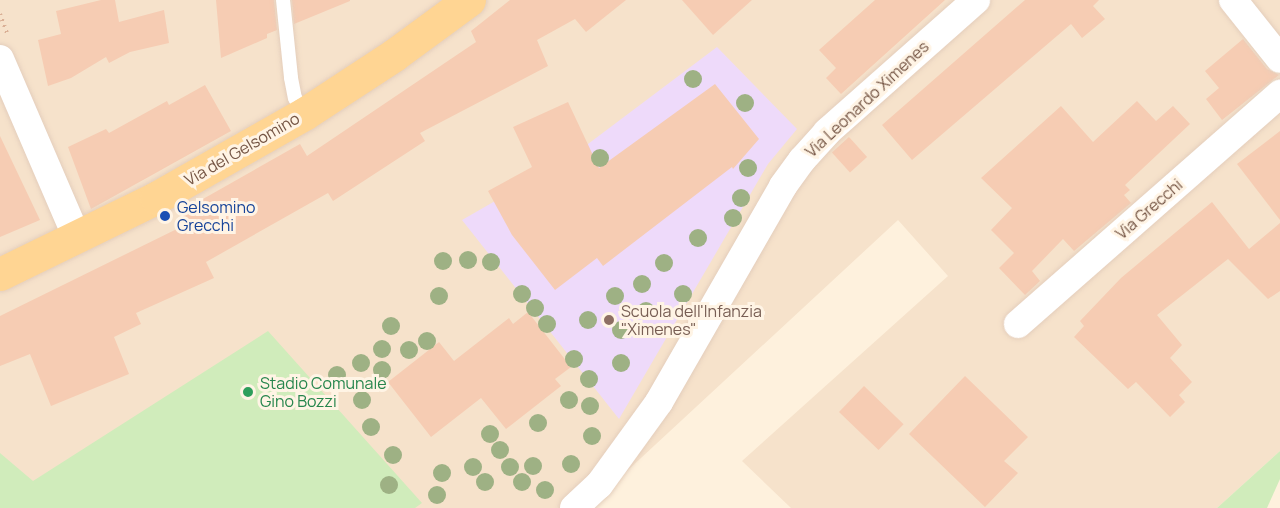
<!DOCTYPE html>
<html>
<head>
<meta charset="utf-8">
<style>
	body { margin:0 }
	#map { position:relative; width:1280px; height:508px; overflow:hidden; background:#fef1dd; font-family:Manrope,sans-serif }
	div>[style] { position:absolute }
	[style*='--x'] { left:calc(var(--x)*1px); top:calc(var(--y)*1px); width:calc(var(--w)*1px); rotate:calc(var(--a)*1deg) }
	.residential>* { inset:0; background:#f6e2cb }
	.education>* { inset:0; background:#eedafa }
	.green>* { inset:0; background:#d0ecbb }
	.building>* { inset:0; background:#f6ccb3; transform-origin:0 0 }
	.path>* { height:4px; margin-top:-2px; transform-origin:0; background:repeating-linear-gradient(90deg,#dab096 0 1.5px,transparent 0 6px) }
	.roads { filter:drop-shadow(0 0 2px #e4cebc) drop-shadow(0 0 2px #e4cebc) }
	.service>* { height:14px; margin:-7px; padding:0 7px; transform-origin:7px; border-radius:7px; background:#fff }
	.minor>* { height:28px; margin:-14px; padding:0 14px; transform-origin:14px; border-radius:14px; background:#fff }
	.primary>* { height:33px; margin:-16.5px; padding:0 16.5px; transform-origin:16.5px; border-radius:16.5px; background:#ffd593 }
	.trees>* { width:18px; height:18px; margin:-9px; border-radius:50%; background:#9eb184 }
	.dots>* { width:16px; height:16px; translate:-50% -50%; box-sizing:border-box; border:3px solid #fff4e5; border-radius:50% }
	span { translate:-50% -50%; white-space:nowrap; text-align:center; line-height:1.15; -webkit-text-stroke:6px #fff4e5; paint-order:stroke }
	.street-label { font-size:16px; color:#755544 }
	.transit-label { font-size:16px; color:#164399 }
	.left { translate:0 -50%; text-align:left }
	.education-label { font-size:16px; color:#785e54 }
	.leisure-label { font-size:16px; color:#27864d }
</style>
</head>
<body>
<div id="map">
	<div class="residential">
		<div style="clip-path:polygon(0 0,1280px 0,1280px 451px,1217px 508px,791px 508px,742px 461px,948px 276px,898px 220px,587px 508px,0 508px)"></div>
	</div>
	<div class="education">
		<div style="clip-path:polygon(717px 47px,797px 129px,768px 164px,619px 419px,462px 220px,537px 177px,588px 144px)"></div>
	</div>
	<div class="green">
		<div style="clip-path:polygon(268px 331px,422px 503px,415px 508px,0 508px,0 453px,33px 481px)"></div>
		<div style="clip-path:polygon(1280px 451px,1280px 479px,1267px 508px,1217px 508px)"></div>
	</div>
	<div class="building">
		<div style="clip-path:polygon(101px 0,115px 0,119px 22px,164px 10px,169px 43px,130px 52px,109px 63px,106px 57px,71px 78px,48px 86px,38px 40px,61px 34px,56px 11px)"></div>
		<div style="clip-path:polygon(216px 0,274px 0,277px 30px,267px 34px,267px 38px,221px 58px)"></div>
		<div style="clip-path:polygon(292px 0,350px 0,350px 1px,294px 24px)"></div>
		<div style="clip-path:polygon(510px 0,626px 0,586px 32px,575px 19px,537px 40px,548px 66px,420px 133px,425px 141px,333px 201px,328px 193px,206px 262px,214px 278px,136px 313px,141px 324px,114px 337px,129px 374px,51px 406px,30px 354px,0 366px,0 316px,187px 224px,180px 212px,300px 144px,307px 156px,476px 42px,471px 31px)"></div>
		<div style="clip-path:polygon(682px 0,752px 0,713px 35px)"></div>
		<div style="clip-path:polygon(875px 0,945px 0,841px 94px,826px 78px,836px 68px,819px 50px)"></div>
		<div style="clip-path:polygon(1025px 0,1099px 0,1093px 6px,1105px 19px,1082px 38px,1071px 24px,912px 160px,882px 125px)"></div>
		<div style="clip-path:polygon(1243px 39px,1267px 69px,1279px 75px,1222px 120px,1206px 99px,1219px 88px,1205px 71px)"></div>
		<div style="clip-path:polygon(715px 84px,759px 139px,733px 169px,732px 167px,603px 266px,597px 258px,555px 290px,512px 235px,488px 191px,532px 167px,513px 127px,568px 102px,599px 168px)"></div>
		<div style="clip-path:polygon(205px 85px,231px 131px,91px 209px,68px 147px,106px 129px,109px 133px,167px 101px,169px 105px)"></div>
		<div style="clip-path:polygon(1137px 101px,1156px 121px,1173px 106px,1190px 124px,1125px 185px,1130px 190px,1124px 195px,1131px 203px,1074px 251px,1063px 239px,1032px 271px,1040px 281px,1025px 295px,999px 268px,1014px 253px,991px 230px,1012px 208px,981px 178px,1061px 106px,1093px 142px)"></div>
		<div style="clip-path:polygon(1280px 131px,1280px 220px,1237px 164px)"></div>
		<div style="clip-path:polygon(0 136px,40px 220px,0 237px)"></div>
		<div style="left:849px;top:137px;width:27px;height:23px;rotate:48deg"></div>
		<div style="clip-path:polygon(1212px 202px,1249px 249px,1280px 223px,1280px 291px,1268px 299px,1228px 259px,1157px 315px,1182px 345px,1170px 358px,1192px 382px,1179px 395px,1185px 402px,1170px 417px,1136px 382px,1128px 389px,1074px 337px,1084px 326px,1080px 321px,1121px 278px)"></div>
		<div style="clip-path:polygon(528px 312px,571px 367px,555px 379px,561px 386px,506px 429px,481px 398px,431px 437px,388px 382px,439px 342px,454px 361px,509px 318px,513px 324px)"></div>
		<div style="clip-path:polygon(965px 376px,1028px 437px,1004px 461px,1018px 473px,985px 507px,909px 434px)"></div>
		<div style="left:864px;top:386px;width:55px;height:36px;rotate:44deg"></div>
	</div>
	<div class="path">
		<div style="--x:0;--y:14;--w:20;--a:70"></div>
	</div>
	<div class="roads">
		<div class="service">
			<div style="--x:283;--y:0;--w:78;--a:84.1"></div>
			<div style="--x:291;--y:78;--w:20;--a:79"></div>
			<div style="--x:295;--y:98;--w:18;--a:61"></div>
		</div>
		<div class="minor">
			<div style="--x:1233;--y:0;--w:75;--a:51.5"></div>
			<div style="--x:0;--y:59;--w:195;--a:66.7"></div>
			<div style="--x:1018;--y:324;--w:349;--a:-41.3"></div>
			<div style="--x:574;--y:508;--w:34;--a:-43"></div>
			<div style="--x:599;--y:485;--w:102;--a:-54.1"></div>
			<div style="--x:659;--y:402;--w:249;--a:-60.1"></div>
			<div style="--x:783;--y:186;--w:32;--a:-54"></div>
			<div style="--x:802;--y:160;--w:38;--a:-48"></div>
			<div style="--x:827;--y:132;--w:199;--a:-41.5"></div>
		</div>
		<div class="primary">
			<div style="--x:0;--y:274;--w:174;--a:-26"></div>
			<div style="--x:156;--y:198;--w:170;--a:-29.6"></div>
			<div style="--x:304;--y:114;--w:108;--a:-33.2"></div>
			<div style="--x:394;--y:55;--w:93;--a:-36.3"></div>
		</div>
	</div>
	<div class="trees">
		<div style="left:693px;top:79px"></div>
		<div style="left:745px;top:103px"></div>
		<div style="left:600px;top:158px"></div>
		<div style="left:748px;top:168px"></div>
		<div style="left:741px;top:198px"></div>
		<div style="left:733px;top:218px"></div>
		<div style="left:698px;top:238px"></div>
		<div style="left:468px;top:260px"></div>
		<div style="left:443px;top:261px"></div>
		<div style="left:491px;top:262px"></div>
		<div style="left:664px;top:263px"></div>
		<div style="left:642px;top:284px"></div>
		<div style="left:522px;top:294px"></div>
		<div style="left:683px;top:294px"></div>
		<div style="left:439px;top:296px"></div>
		<div style="left:615px;top:296px"></div>
		<div style="left:535px;top:308px"></div>
		<div style="left:646px;top:311px"></div>
		<div style="left:588px;top:320px"></div>
		<div style="left:547px;top:324px"></div>
		<div style="left:391px;top:326px"></div>
		<div style="left:621px;top:330px"></div>
		<div style="left:427px;top:341px"></div>
		<div style="left:382px;top:349px"></div>
		<div style="left:409px;top:350px"></div>
		<div style="left:574px;top:359px"></div>
		<div style="left:361px;top:363px"></div>
		<div style="left:621px;top:363px"></div>
		<div style="left:382px;top:370px"></div>
		<div style="left:337px;top:375px"></div>
		<div style="left:589px;top:379px"></div>
		<div style="left:362px;top:400px"></div>
		<div style="left:569px;top:400px"></div>
		<div style="left:590px;top:406px"></div>
		<div style="left:538px;top:423px"></div>
		<div style="left:371px;top:427px"></div>
		<div style="left:490px;top:434px"></div>
		<div style="left:592px;top:436px"></div>
		<div style="left:500px;top:450px"></div>
		<div style="left:393px;top:455px"></div>
		<div style="left:571px;top:464px"></div>
		<div style="left:533px;top:466px"></div>
		<div style="left:473px;top:467px"></div>
		<div style="left:510px;top:467px"></div>
		<div style="left:442px;top:473px"></div>
		<div style="left:485px;top:482px"></div>
		<div style="left:522px;top:482px"></div>
		<div style="left:389px;top:485px"></div>
		<div style="left:545px;top:490px"></div>
		<div style="left:437px;top:495px"></div>
	</div>
	<div class="dots">
		<div style="left:165px;top:216px;background:#1a4fb4"></div>
		<div style="left:609px;top:320px;background:#8d6e63"></div>
		<div style="left:248px;top:392px;background:#2e9e5b"></div>
	</div>
	<div class="street-label">
		<span style="left:867px;top:99px;rotate:-43deg">Via Leonardo Ximenes</span>
		<span style="left:242px;top:149px;rotate:-30deg">Via del Gelsomino</span>
		<span style="left:1149px;top:209px;rotate:-41deg">Via Grecchi</span>
	</div>
	<div class="transit-label">
		<span class="left" style="left:177px;top:216px">Gelsomino<br>Grecchi</span>
	</div>
	<div class="education-label">
		<span class="left" style="left:621px;top:320px">Scuola dell'Infanzia<br>"Ximenes"</span>
	</div>
	<div class="leisure-label">
		<span class="left" style="left:260px;top:392px">Stadio Comunale<br>Gino Bozzi</span>
	</div>
</div>
</body>
</html>
